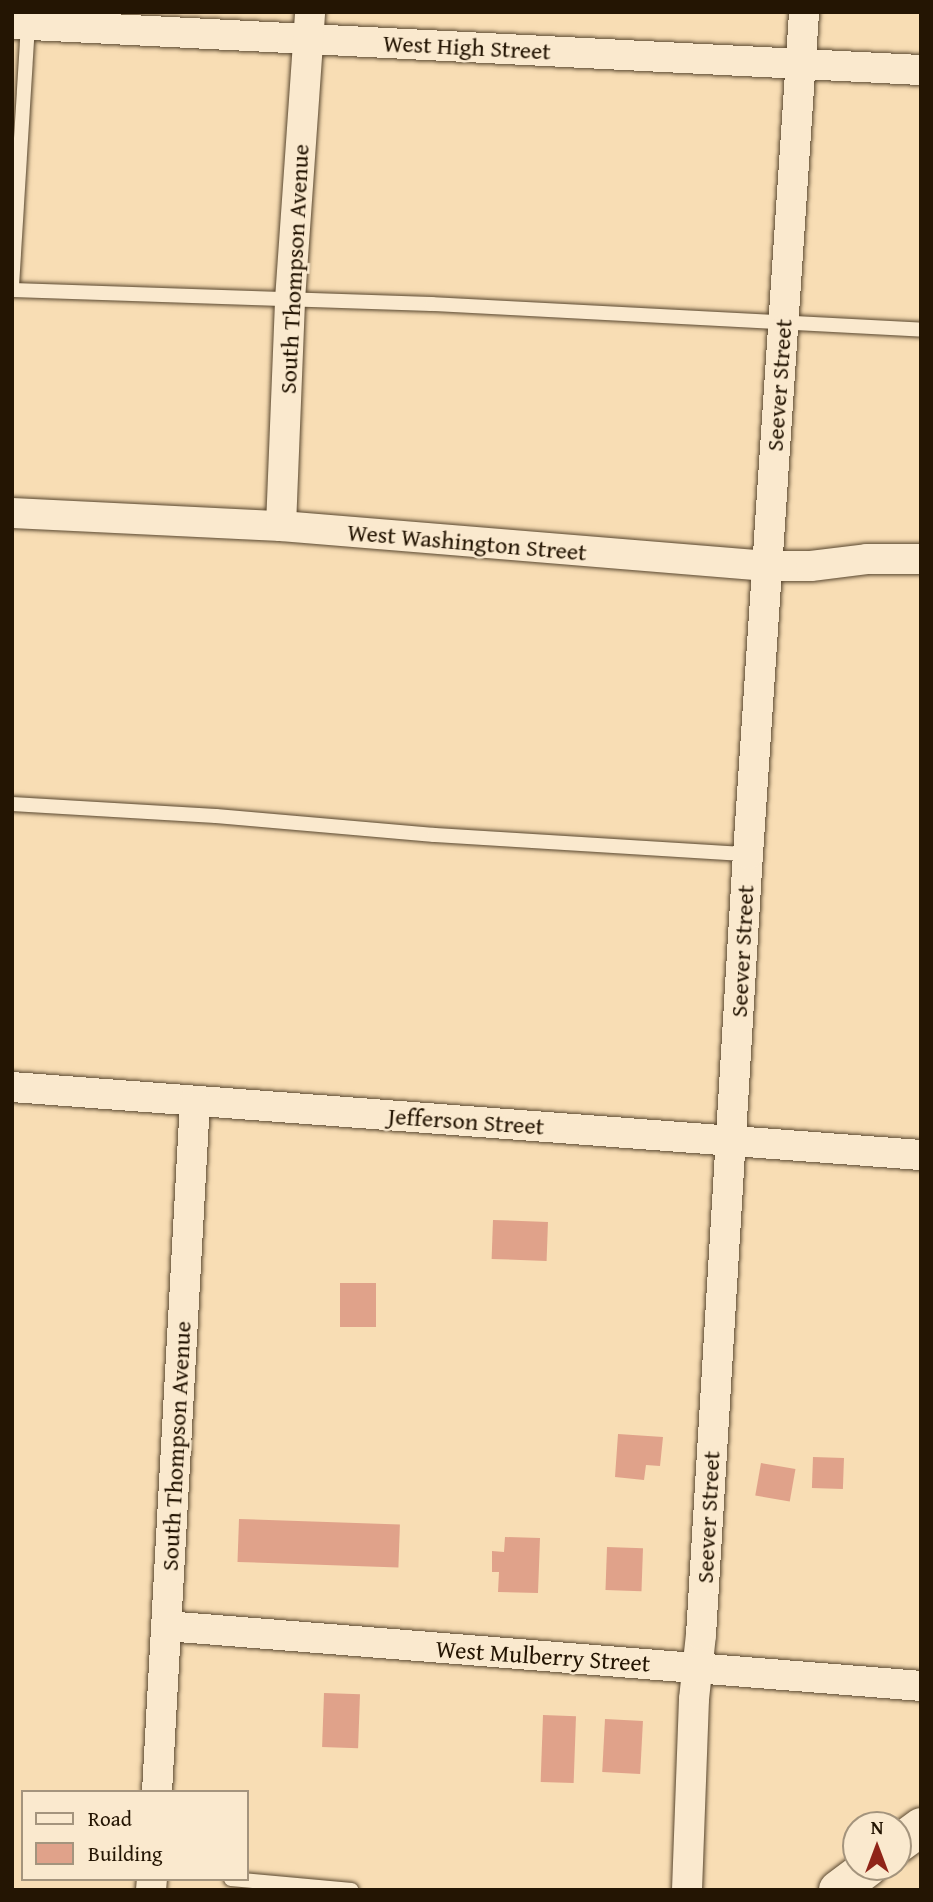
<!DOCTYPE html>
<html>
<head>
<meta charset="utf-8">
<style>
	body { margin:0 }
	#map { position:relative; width:933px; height:1902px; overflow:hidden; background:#f8ddb4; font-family:"Gentium Book Plus",serif }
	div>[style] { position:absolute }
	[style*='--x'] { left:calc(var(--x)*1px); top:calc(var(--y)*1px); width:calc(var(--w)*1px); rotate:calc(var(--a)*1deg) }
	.building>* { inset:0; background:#e0a28a; transform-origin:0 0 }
	.roads { filter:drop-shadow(0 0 2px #59472f) drop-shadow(0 0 2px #59472f) }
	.lane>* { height:14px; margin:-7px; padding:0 7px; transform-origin:7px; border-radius:7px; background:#fae9ce }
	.street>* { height:30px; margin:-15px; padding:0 15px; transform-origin:15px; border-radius:15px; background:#fae9ce }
	.secondary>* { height:38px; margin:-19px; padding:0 19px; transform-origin:19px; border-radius:19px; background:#fae9ce }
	span { translate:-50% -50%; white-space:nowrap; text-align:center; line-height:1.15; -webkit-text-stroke:5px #fae9ce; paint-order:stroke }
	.street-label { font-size:24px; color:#241503 }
	.frame { position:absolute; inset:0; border:14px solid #241503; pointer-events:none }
	.legend { position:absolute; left:21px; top:1790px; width:228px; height:91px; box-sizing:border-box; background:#fae9ce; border:2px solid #a4947d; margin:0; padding:9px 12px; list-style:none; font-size:21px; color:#241503 }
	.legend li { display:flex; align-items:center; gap:14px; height:35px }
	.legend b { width:35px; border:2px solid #a4947d }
	.north { position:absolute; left:842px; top:1811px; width:70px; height:70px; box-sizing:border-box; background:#fae9ce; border:2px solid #a4947d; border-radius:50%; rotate:0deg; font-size:19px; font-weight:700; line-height:28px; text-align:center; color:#241503 }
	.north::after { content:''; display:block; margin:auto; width:24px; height:32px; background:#8f2418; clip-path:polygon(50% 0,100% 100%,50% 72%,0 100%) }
</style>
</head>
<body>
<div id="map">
	<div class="building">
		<div style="left:493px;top:1220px;width:55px;height:39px;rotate:2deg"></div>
		<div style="left:340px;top:1283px;width:36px;height:44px"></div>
		<div style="clip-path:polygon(618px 1434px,663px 1437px,660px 1466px,646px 1465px,644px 1480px,615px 1477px)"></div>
		<div style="left:813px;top:1457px;width:31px;height:31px;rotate:2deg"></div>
		<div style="left:761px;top:1463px;width:35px;height:33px;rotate:10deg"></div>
		<div style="left:239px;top:1519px;width:161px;height:43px;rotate:2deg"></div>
		<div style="clip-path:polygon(505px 1537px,540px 1538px,538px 1593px,498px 1592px,499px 1572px,492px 1572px,492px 1551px,504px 1552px)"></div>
		<div style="left:607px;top:1547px;width:36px;height:43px;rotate:2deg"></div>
		<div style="left:324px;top:1693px;width:36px;height:54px;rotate:2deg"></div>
		<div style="left:543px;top:1715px;width:33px;height:67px;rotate:2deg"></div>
		<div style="left:605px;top:1719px;width:38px;height:53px;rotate:3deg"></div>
	</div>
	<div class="roads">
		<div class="lane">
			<div style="--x:12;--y:286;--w:261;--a:-86.5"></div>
			<div style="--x:12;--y:290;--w:420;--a:1.9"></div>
			<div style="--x:432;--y:304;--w:490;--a:3"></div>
			<div style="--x:12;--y:804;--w:204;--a:3.4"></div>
			<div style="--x:216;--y:816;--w:219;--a:5"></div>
			<div style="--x:434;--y:835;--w:315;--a:3.5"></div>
			<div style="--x:231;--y:1879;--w:121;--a:5.2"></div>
		</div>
		<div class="street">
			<div style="--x:12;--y:24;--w:910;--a:2.9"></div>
			<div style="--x:12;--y:513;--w:269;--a:2.8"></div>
			<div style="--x:281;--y:526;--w:488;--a:4.7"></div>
			<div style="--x:767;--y:566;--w:44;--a:0"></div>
			<div style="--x:811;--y:566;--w:56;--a:-7.1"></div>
			<div style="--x:867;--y:559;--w:54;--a:0"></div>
			<div style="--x:281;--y:526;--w:226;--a:-87.7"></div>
			<div style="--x:290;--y:300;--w:289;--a:-86"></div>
			<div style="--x:12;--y:1087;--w:912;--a:4.28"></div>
			<div style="--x:166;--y:1626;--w:757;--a:4.54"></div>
			<div style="--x:157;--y:1792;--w:692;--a:-86.85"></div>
			<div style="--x:151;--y:1890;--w:11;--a:-85"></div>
			<div style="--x:687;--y:1890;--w:191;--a:-87.9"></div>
			<div style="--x:694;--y:1699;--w:64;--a:-83.8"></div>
			<div style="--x:701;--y:1635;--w:782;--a:-86.56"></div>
			<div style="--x:748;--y:854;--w:844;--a:-86.19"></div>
		</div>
		<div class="secondary">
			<div style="--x:898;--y:1844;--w:29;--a:-36"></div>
			<div style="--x:838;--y:1890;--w:38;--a:-37"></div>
		</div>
	</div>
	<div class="street-label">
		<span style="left:467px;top:47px;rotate:3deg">West High Street</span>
		<span style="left:294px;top:269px;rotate:-87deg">South Thompson Avenue</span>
		<span style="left:779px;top:385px;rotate:-86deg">Seever Street</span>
		<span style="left:467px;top:542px;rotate:5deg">West Washington Street</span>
		<span style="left:742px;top:951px;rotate:-87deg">Seever Street</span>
		<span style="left:466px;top:1121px;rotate:4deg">Jefferson Street</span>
		<span style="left:176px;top:1446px;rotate:-87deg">South Thompson Avenue</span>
		<span style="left:708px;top:1517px;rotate:-87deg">Seever Street</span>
		<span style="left:543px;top:1656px;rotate:4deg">West Mulberry Street</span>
	</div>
	<div class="frame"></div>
	<ul class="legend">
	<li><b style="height:9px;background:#fae9ce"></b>Road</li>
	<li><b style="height:19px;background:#e0a28a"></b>Building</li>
	</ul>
	<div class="north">N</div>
</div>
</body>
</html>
